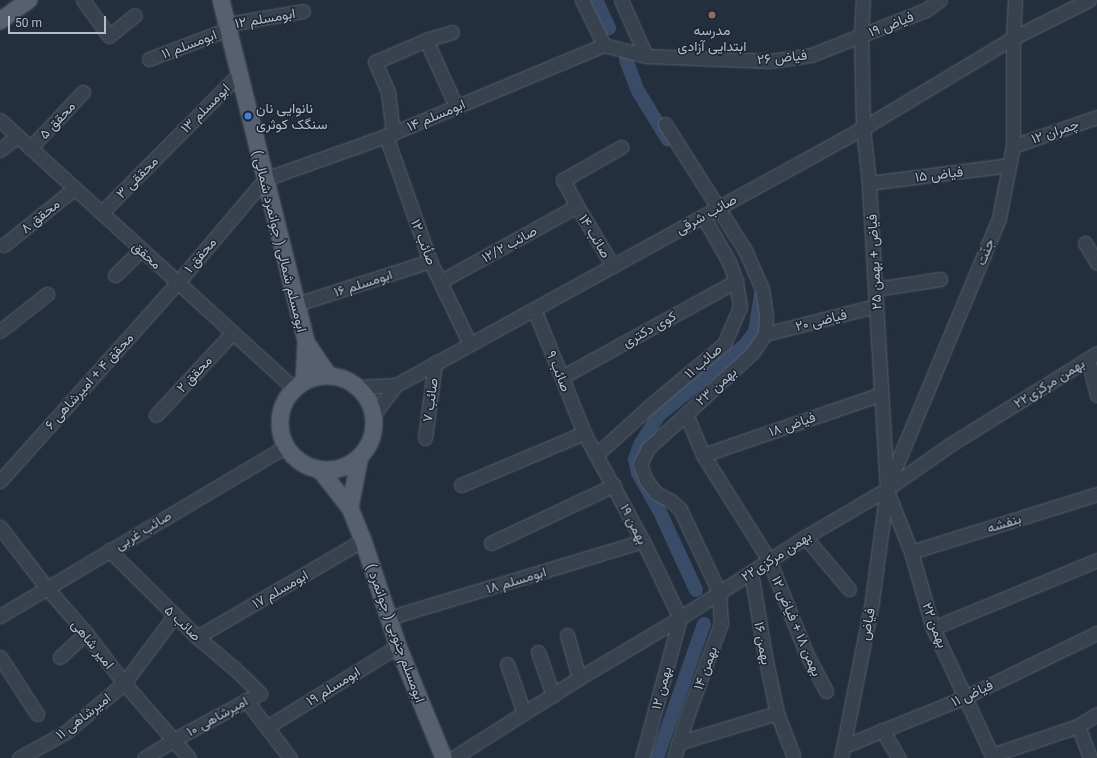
<!DOCTYPE html>
<html>
<head>
<meta charset="utf-8">
<style>
	body { margin:0 }
	#map { position:relative; width:1097px; height:758px; overflow:hidden; background:#242f3e; font-family:Roboto,Vazirmatn,sans-serif }
	div>[style] { position:absolute }
	[style*='--x'] { left:calc(var(--x)*1px); top:calc(var(--y)*1px); width:calc(var(--w)*1px); rotate:calc(var(--a)*1deg) }
	.canal>* { height:14px; margin:-7px; padding:0 7px; transform-origin:7px; border-radius:7px; background:#394c67 }
	.roads { filter:drop-shadow(0 0 1px #565f6c) drop-shadow(0 0 1px #565f6c) }
	.minor>* { height:13px; margin:-6.5px; padding:0 6.5px; transform-origin:6.5px; border-radius:6.5px; background:#38414e }
	.major>* { height:16px; margin:-8px; padding:0 8px; transform-origin:8px; border-radius:8px; background:#56606e }
	.major>.ring { margin:-8px; padding:0; box-sizing:content-box; background:none; border:16px solid #56606e; border-radius:50% }
	.dots>* { width:11px; height:11px; translate:-50% -50%; box-sizing:border-box; border:2px solid #1d2633; border-radius:50% }
	span { translate:-50% -50%; white-space:nowrap; text-align:center; line-height:1.15; -webkit-text-stroke:3px #1d2633; paint-order:stroke }
	.street-label { font-size:14px; color:#b4bcc9 }
	.poi-label { font-size:14px; color:#b4bcc9 }
	.left { translate:0 -50%; text-align:left }
	.scale { position:absolute; left:8px; top:16px; width:98px; height:18px; box-sizing:border-box; border:2px solid #b4bcc9; border-top:0; padding-left:5px; font-size:12px; line-height:14px; white-space:nowrap; color:#b4bcc9; -webkit-text-stroke:3px #1d2633; paint-order:stroke }
</style>
</head>
<body>
<div id="map">
	<div class="canal">
		<div style="--x:596;--y:0;--w:31;--a:65"></div>
		<div style="--x:626;--y:60;--w:33;--a:69"></div>
		<div style="--x:638;--y:91;--w:57;--a:58.5"></div>
		<div style="--x:696;--y:590;--w:86;--a:-114.8"></div>
		<div style="--x:660;--y:512;--w:45;--a:-119.4"></div>
		<div style="--x:638;--y:473;--w:14;--a:-102"></div>
		<div style="--x:635;--y:459;--w:15;--a:-70"></div>
		<div style="--x:640;--y:445;--w:36;--a:-58"></div>
		<div style="--x:659;--y:415;--w:109;--a:-39.1"></div>
		<div style="--x:744;--y:346;--w:18;--a:-52"></div>
		<div style="--x:755;--y:332;--w:38;--a:-81"></div>
		<div style="--x:657;--y:758;--w:142;--a:-70.7"></div>
	</div>
	<div class="roads">
		<div class="minor">
			<div style="--x:83;--y:0;--w:44;--a:54.2"></div>
			<div style="--x:109;--y:36;--w:33;--a:-39"></div>
			<div style="--x:582;--y:0;--w:50;--a:63.9"></div>
			<div style="--x:621;--y:0;--w:61;--a:65.9"></div>
			<div style="--x:228;--y:24;--w:76;--a:-9.8"></div>
			<div style="--x:426;--y:40;--w:72;--a:65.6"></div>
			<div style="--x:604;--y:45;--w:43;--a:14.7"></div>
			<div style="--x:646;--y:56;--w:124;--a:2.3"></div>
			<div style="--x:770;--y:61;--w:41;--a:-8.3"></div>
			<div style="--x:811;--y:55;--w:123;--a:-21.4"></div>
			<div style="--x:926;--y:10;--w:17;--a:-36"></div>
			<div style="--x:149;--y:59;--w:85;--a:-20.8"></div>
			<div style="--x:0;--y:120;--w:399;--a:42.4"></div>
			<div style="--x:665;--y:124;--w:149;--a:57.6"></div>
			<div style="--x:745;--y:250;--w:43;--a:66.4"></div>
			<div style="--x:762;--y:289;--w:26;--a:81"></div>
			<div style="--x:766;--y:315;--w:19;--a:93"></div>
			<div style="--x:765;--y:334;--w:22;--a:124"></div>
			<div style="--x:753;--y:352;--w:91;--a:137.2"></div>
			<div style="--x:686;--y:414;--w:44;--a:67.5"></div>
			<div style="--x:703;--y:455;--w:124;--a:57.8"></div>
			<div style="--x:769;--y:560;--w:100;--a:68.3"></div>
			<div style="--x:806;--y:653;--w:43;--a:62.2"></div>
			<div style="--x:393;--y:133;--w:41;--a:-97"></div>
			<div style="--x:388;--y:92;--w:33;--a:-113"></div>
			<div style="--x:375;--y:62;--w:56;--a:-23.3"></div>
			<div style="--x:426;--y:40;--w:27;--a:-17"></div>
			<div style="--x:386;--y:136;--w:133;--a:70.6"></div>
			<div style="--x:430;--y:261;--w:92;--a:64.3"></div>
			<div style="--x:1013;--y:146;--w:89;--a:-19"></div>
			<div style="--x:30;--y:148;--w:77;--a:-46.6"></div>
			<div style="--x:0;--y:150;--w:22;--a:-39"></div>
			<div style="--x:869;--y:183;--w:141;--a:-7.3"></div>
			<div style="--x:102;--y:212;--w:194;--a:-45.2"></div>
			<div style="--x:1085;--y:243;--w:23;--a:59"></div>
			<div style="--x:4;--y:245;--w:91;--a:-38.8"></div>
			<div style="--x:613;--y:266;--w:70;--a:-121"></div>
			<div style="--x:577;--y:206;--w:30;--a:-118"></div>
			<div style="--x:563;--y:180;--w:67;--a:-29.6"></div>
			<div style="--x:115;--y:275;--w:36;--a:-44"></div>
			<div style="--x:441;--y:281;--w:155;--a:-28.9"></div>
			<div style="--x:875;--y:289;--w:66;--a:-8.7"></div>
			<div style="--x:297;--y:304;--w:140;--a:-17.9"></div>
			<div style="--x:534;--y:309;--w:134;--a:68"></div>
			<div style="--x:584;--y:433;--w:123;--a:61.4"></div>
			<div style="--x:643;--y:541;--w:85;--a:64.3"></div>
			<div style="--x:0;--y:331;--w:60;--a:-38.2"></div>
			<div style="--x:765;--y:334;--w:114;--a:-14.2"></div>
			<div style="--x:1088;--y:359;--w:37;--a:76"></div>
			<div style="--x:562;--y:377;--w:199;--a:-28.9"></div>
			<div style="--x:358;--y:387;--w:38;--a:-3"></div>
			<div style="--x:374;--y:414;--w:36;--a:-53"></div>
			<div style="--x:396;--y:385;--w:533;--a:-28.82"></div>
			<div style="--x:863;--y:128;--w:175;--a:-31"></div>
			<div style="--x:1013;--y:38;--w:85;--a:-26.6"></div>
			<div style="--x:156;--y:415;--w:113;--a:-47.1"></div>
			<div style="--x:425;--y:438;--w:76;--a:-82.4"></div>
			<div style="--x:596;--y:455;--w:76;--a:-42.3"></div>
			<div style="--x:652;--y:404;--w:94;--a:-39.8"></div>
			<div style="--x:724;--y:344;--w:40;--a:-66.6"></div>
			<div style="--x:740;--y:307;--w:26;--a:-99"></div>
			<div style="--x:736;--y:281;--w:20;--a:-110"></div>
			<div style="--x:729;--y:262;--w:53;--a:-119.5"></div>
			<div style="--x:703;--y:455;--w:188;--a:-18.9"></div>
			<div style="--x:0;--y:481;--w:267;--a:-48.2"></div>
			<div style="--x:178;--y:282;--w:135;--a:-49.8"></div>
			<div style="--x:265;--y:179;--w:128;--a:-19.6"></div>
			<div style="--x:386;--y:136;--w:236;--a:-22.7"></div>
			<div style="--x:461;--y:485;--w:134;--a:-22.9"></div>
			<div style="--x:888;--y:485;--w:289;--a:-67.4"></div>
			<div style="--x:999;--y:218;--w:73;--a:-79"></div>
			<div style="--x:1013;--y:146;--w:108;--a:-90"></div>
			<div style="--x:1013;--y:38;--w:38;--a:-87"></div>
			<div style="--x:887;--y:491;--w:66;--a:68.5"></div>
			<div style="--x:911;--y:552;--w:79;--a:73.9"></div>
			<div style="--x:933;--y:628;--w:143;--a:65.2"></div>
			<div style="--x:0;--y:527;--w:76;--a:52.5"></div>
			<div style="--x:46;--y:587;--w:61;--a:49"></div>
			<div style="--x:86;--y:633;--w:63;--a:52.8"></div>
			<div style="--x:124;--y:683;--w:99;--a:49.1"></div>
			<div style="--x:805;--y:537;--w:68;--a:49.8"></div>
			<div style="--x:491;--y:543;--w:136;--a:-25.2"></div>
			<div style="--x:109;--y:550;--w:124;--a:44.7"></div>
			<div style="--x:197;--y:637;--w:50;--a:40.1"></div>
			<div style="--x:235;--y:669;--w:35;--a:44"></div>
			<div style="--x:260;--y:693;--w:97;--a:151.6"></div>
			<div style="--x:175;--y:739;--w:36;--a:148"></div>
			<div style="--x:911;--y:552;--w:195;--a:-17.3"></div>
			<div style="--x:751;--y:572;--w:85;--a:80.5"></div>
			<div style="--x:765;--y:656;--w:58;--a:78.1"></div>
			<div style="--x:777;--y:713;--w:45;--a:69.1"></div>
			<div style="--x:0;--y:616;--w:333;--a:-30.7"></div>
			<div style="--x:388;--y:618;--w:266;--a:-16.8"></div>
			<div style="--x:933;--y:628;--w:178;--a:-22.5"></div>
			<div style="--x:567;--y:635;--w:45;--a:74.4"></div>
			<div style="--x:197;--y:637;--w:192;--a:-30.3"></div>
			<div style="--x:538;--y:652;--w:46;--a:70.8"></div>
			<div style="--x:0;--y:657;--w:68;--a:57"></div>
			<div style="--x:60;--y:657;--w:35;--a:-43"></div>
			<div style="--x:507;--y:664;--w:52;--a:70.9"></div>
			<div style="--x:246;--y:700;--w:73;--a:52.8"></div>
			<div style="--x:1078;--y:726;--w:34;--a:69"></div>
			<div style="--x:267;--y:727;--w:154;--a:-31.7"></div>
			<div style="--x:882;--y:730;--w:33;--a:59"></div>
			<div style="--x:678;--y:743;--w:103;--a:-16.9"></div>
			<div style="--x:844;--y:746;--w:131;--a:-22"></div>
			<div style="--x:965;--y:697;--w:147;--a:-25.9"></div>
			<div style="--x:992;--y:755;--w:91;--a:-18.6"></div>
			<div style="--x:1078;--y:726;--w:22;--a:-32"></div>
			<div style="--x:19;--y:758;--w:54;--a:-29"></div>
			<div style="--x:66;--y:732;--w:76;--a:-40.2"></div>
			<div style="--x:124;--y:683;--w:85;--a:-53.1"></div>
			<div style="--x:453;--y:758;--w:149;--a:-32.4"></div>
			<div style="--x:579;--y:678;--w:117;--a:-30.7"></div>
			<div style="--x:680;--y:618;--w:149;--a:-32.9"></div>
			<div style="--x:805;--y:537;--w:95;--a:-30.3"></div>
			<div style="--x:887;--y:489;--w:78;--a:-35.1"></div>
			<div style="--x:951;--y:444;--w:172;--a:-31.9"></div>
			<div style="--x:642;--y:758;--w:145;--a:-74.8"></div>
			<div style="--x:674;--y:758;--w:44;--a:-72.8"></div>
			<div style="--x:687;--y:716;--w:99;--a:-69.9"></div>
			<div style="--x:721;--y:623;--w:31;--a:-94"></div>
			<div style="--x:719;--y:592;--w:92;--a:-115.2"></div>
			<div style="--x:680;--y:509;--w:12;--a:-138"></div>
			<div style="--x:671;--y:501;--w:17;--a:-152"></div>
			<div style="--x:656;--y:493;--w:16;--a:-128"></div>
			<div style="--x:646;--y:480;--w:17;--a:-111"></div>
			<div style="--x:640;--y:464;--w:18;--a:-63"></div>
			<div style="--x:648;--y:448;--w:51;--a:-41.8"></div>
			<div style="--x:841;--y:758;--w:160;--a:-78.8"></div>
			<div style="--x:872;--y:601;--w:113;--a:-82.4"></div>
			<div style="--x:887;--y:489;--w:307;--a:-93.4"></div>
			<div style="--x:869;--y:183;--w:55;--a:-96.2"></div>
			<div style="--x:863;--y:128;--w:93;--a:-91.2"></div>
			<div style="--x:861;--y:35;--w:35;--a:-87"></div>
		</div>
		<div class="major">
			<div style="--x:221;--y:0;--w:352;--a:76"></div>
			<div style="--x:306;--y:342;--w:40;--a:92.9"></div>
			<div style="--x:0;--y:21;--w:36;--a:-36"></div>
			<div style="--x:306;--y:342;--w:41;--a:55.9"></div>
			<div class="ring" style="left:280px;top:376px;width:78px;height:78px"></div>
			<div style="--x:320;--y:470;--w:48;--a:51.7"></div>
			<div style="--x:350;--y:508;--w:35;--a:68"></div>
			<div style="--x:363;--y:540;--w:112;--a:71.7"></div>
			<div style="--x:398;--y:646;--w:121;--a:67.7"></div>
			<div style="--x:350;--y:508;--w:53;--a:-79.1"></div>
		</div>
	</div>
	<div class="dots">
		<div style="left:712px;top:15px;background:#8d6e63"></div>
		<div style="left:248px;top:116px;background:#3f7fe0"></div>
	</div>
	<div class="street-label">
		<span style="left:265px;top:18px;rotate:-10deg">ابومسلم ۱۲</span>
		<span style="left:891px;top:24px;rotate:-21deg">فیاض ۱۹</span>
		<span style="left:189px;top:44px;rotate:-21deg">ابومسلم ۱۱</span>
		<span style="left:782px;top:57px;rotate:-6deg">فیاض ۲۶</span>
		<span style="left:205px;top:108px;rotate:-45deg">ابومسلم ۱۳</span>
		<span style="left:436px;top:115px;rotate:-23deg">ابومسلم ۱۴</span>
		<span style="left:57px;top:120px;rotate:-47deg">محقق ۵</span>
		<span style="left:1055px;top:131px;rotate:-19deg">چمران ۱۲</span>
		<span style="left:939px;top:174px;rotate:-7deg">فیاض ۱۵</span>
		<span style="left:137px;top:177px;rotate:-45deg">محققی ۳</span>
		<span style="left:706px;top:214px;rotate:-29deg">صائب شرقی</span>
		<span style="left:40px;top:216px;rotate:-39deg">محقق ۸</span>
		<span style="left:595px;top:236px;rotate:59deg">صائب ۱۴</span>
		<span style="left:280px;top:241px;rotate:76deg">ابومسلم شمالی ( جوانمرد شمالی )</span>
		<span style="left:424px;top:242px;rotate:69deg">صأئب ۱۲</span>
		<span style="left:509px;top:244px;rotate:-29deg">صائب ۱۲/۲</span>
		<span style="left:985px;top:252px;rotate:-68deg">جنّت</span>
		<span style="left:147px;top:255px;rotate:42deg">محقق</span>
		<span style="left:200px;top:255px;rotate:-50deg">محقق ۱</span>
		<span style="left:874px;top:262px;rotate:-93deg">فیاض + بهمن ۲۵</span>
		<span style="left:363px;top:283px;rotate:-18deg">ابومسلم ۱۶</span>
		<span style="left:821px;top:320px;rotate:-14deg">فیاضی ۲۰</span>
		<span style="left:649px;top:329px;rotate:-29deg">کوی دکتری</span>
		<span style="left:703px;top:361px;rotate:-41deg">صائب ۱۱</span>
		<span style="left:559px;top:371px;rotate:68deg">صائب ۹</span>
		<span style="left:194px;top:374px;rotate:-47deg">محقق ۲</span>
		<span style="left:89px;top:381px;rotate:-48deg">محقق ۴ + امیرشاهی ۶</span>
		<span style="left:1049px;top:383px;rotate:-32deg">۲۲بهمن مرکزی</span>
		<span style="left:716px;top:386px;rotate:-42deg">بهمن ۲۳</span>
		<span style="left:430px;top:400px;rotate:-82deg">صائب ۷</span>
		<span style="left:792px;top:424px;rotate:-19deg">فیاض ۱۸</span>
		<span style="left:1004px;top:523px;rotate:-17deg">بنفشه</span>
		<span style="left:634px;top:524px;rotate:63deg">بهمن ۱۹</span>
		<span style="left:143px;top:530px;rotate:-31deg">صائب غربی</span>
		<span style="left:776px;top:556px;rotate:-33deg">۲۲بهمن مرکزی</span>
		<span style="left:516px;top:580px;rotate:-17deg">ابومسلم ۱۸</span>
		<span style="left:280px;top:589px;rotate:-30deg">ابومسلم ۱۷</span>
		<span style="left:183px;top:623px;rotate:44deg">صائب ۵</span>
		<span style="left:867px;top:624px;rotate:-79deg">فیاض</span>
		<span style="left:935px;top:625px;rotate:69deg">بهمن ۲۲</span>
		<span style="left:797px;top:626px;rotate:67deg">بهمن ۱۸ + فیاض ۱۲</span>
		<span style="left:396px;top:633px;rotate:70deg">ابومسلم جنوبی ( جوانمرد )</span>
		<span style="left:763px;top:643px;rotate:80deg">بهمن ۱۶</span>
		<span style="left:93px;top:644px;rotate:51deg">امیر شاهی</span>
		<span style="left:705px;top:668px;rotate:-70deg">بهمن ۱۴</span>
		<span style="left:333px;top:686px;rotate:-32deg">ابومسلم ۱۹</span>
		<span style="left:661px;top:688px;rotate:-75deg">بهمن ۱۲</span>
		<span style="left:972px;top:693px;rotate:-25deg">فیاض ۱۱</span>
		<span style="left:83px;top:716px;rotate:-38deg">امیرشاهی ۱۱</span>
		<span style="left:217px;top:716px;rotate:-29deg">امیرشاهی ۱۰</span>
	</div>
	<div class="poi-label">
		<span style="left:712px;top:38px">مدرسه<br>ابتدایی آزادی</span>
		<span class="left" style="left:256px;top:116px">نانوایی نان<br>سنگک کوثری</span>
	</div>
	<div class="scale">50 m</div>
</div>
</body>
</html>
